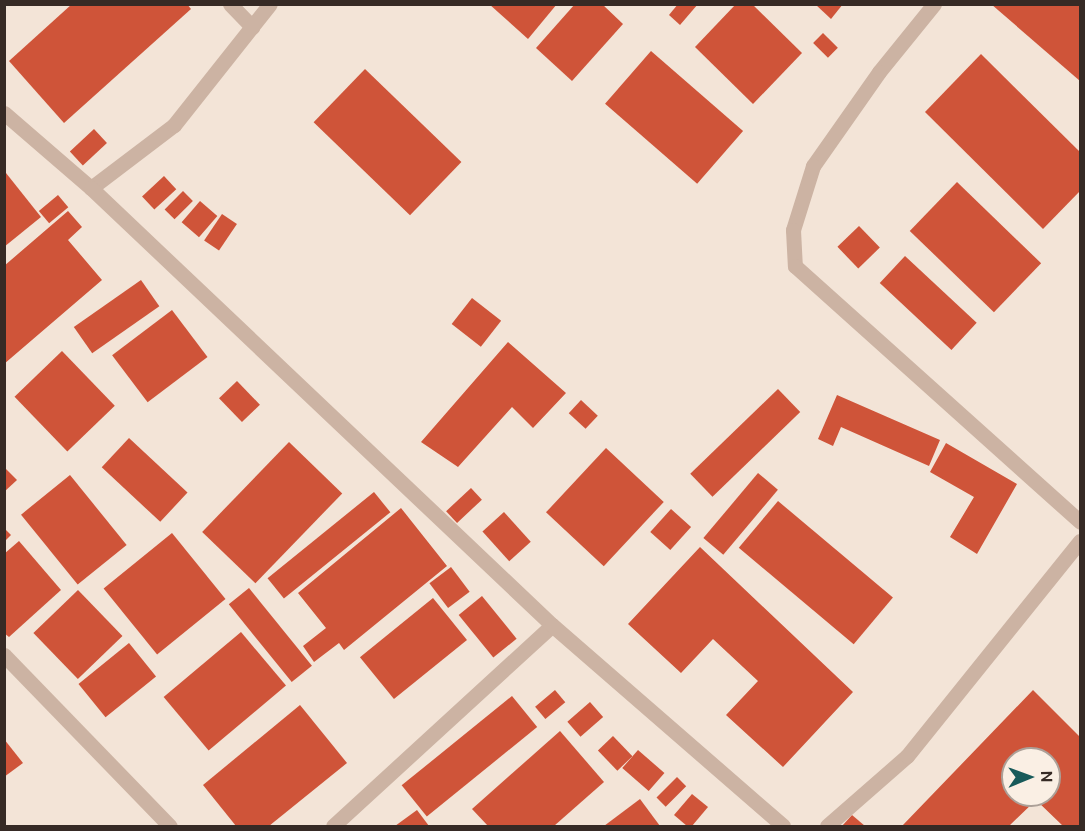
<!DOCTYPE html>
<html>
<head>
<meta charset="utf-8">
<style>
	body { margin:0 }
	#map { position:relative; width:1085px; height:831px; overflow:hidden; background:#f3e4d7; font-family:Ubuntu,sans-serif }
	div>[style] { position:absolute }
	[style*='--x'] { left:calc(var(--x)*1px); top:calc(var(--y)*1px); width:calc(var(--w)*1px); rotate:calc(var(--a)*1deg) }
	.building>* { inset:0; background:#cf5439; transform-origin:0 0 }
	.minor>* { height:15px; margin:-7.5px; padding:0 7.5px; transform-origin:7.5px; border-radius:7.5px; background:#ccb3a3 }
	.tertiary>* { height:15px; margin:-7.5px; padding:0 7.5px; transform-origin:7.5px; border-radius:7.5px; background:#ccb3a3 }
	span { translate:-50% -50%; white-space:nowrap; text-align:center; line-height:1.15; -webkit-text-stroke:4.5px #faefe4; paint-order:stroke }
	.frame { position:absolute; inset:0; border:6px solid #362a25; pointer-events:none }
	.north { position:absolute; left:1001px; top:747px; width:60px; height:60px; box-sizing:border-box; background:#faefe4; border:2px solid #aca098; border-radius:50%; rotate:89deg; font-size:16px; font-weight:700; line-height:24px; text-align:center; color:#362a25 }
	.north::after { content:''; display:block; margin:auto; width:21px; height:27px; background:#185a5a; clip-path:polygon(50% 0,100% 100%,50% 72%,0 100%) }
</style>
</head>
<body>
<div id="map">
	<div class="building">
		<div style="clip-path:polygon(72px 4px,187px 4px,191px 9px,64px 123px,9px 61px)"></div>
		<div style="clip-path:polygon(489px 4px,557px 4px,528px 39px)"></div>
		<div style="clip-path:polygon(575px 4px,602px 4px,623px 24px,572px 81px,536px 48px)"></div>
		<div style="clip-path:polygon(678px 4px,698px 4px,680px 25px,669px 15px)"></div>
		<div style="clip-path:polygon(736px 4px,752px 4px,802px 53px,753px 104px,695px 47px)"></div>
		<div style="clip-path:polygon(815px 4px,843px 4px,831px 19px)"></div>
		<div style="clip-path:polygon(991px 4px,1080px 4px,1080px 81px)"></div>
		<div style="left:823px;top:33px;width:21px;height:14px;rotate:45deg"></div>
		<div style="left:651px;top:51px;width:122px;height:70px;rotate:41deg"></div>
		<div style="clip-path:polygon(981px 54px,1080px 152px,1080px 191px,1043px 229px,925px 112px)"></div>
		<div style="left:365px;top:69px;width:134px;height:74px;rotate:44deg"></div>
		<div style="left:94px;top:129px;width:19px;height:33px;rotate:47deg"></div>
		<div style="clip-path:polygon(6px 173px,41px 217px,4px 247px,4px 174px)"></div>
		<div style="left:164px;top:176px;width:18px;height:30px;rotate:47deg"></div>
		<div style="left:957px;top:182px;width:117px;height:68px;rotate:44deg"></div>
		<div style="left:183px;top:191px;width:14px;height:26px;rotate:45deg"></div>
		<div style="left:58px;top:195px;width:16px;height:25px;rotate:50deg"></div>
		<div style="left:200px;top:201px;width:23px;height:28px;rotate:41deg"></div>
		<div style="clip-path:polygon(68px 211px,82px 227px,68px 240px,102px 280px,4px 364px,4px 266px)"></div>
		<div style="left:222px;top:214px;width:18px;height:32px;rotate:34deg"></div>
		<div style="left:859px;top:226px;width:30px;height:30px;rotate:46deg"></div>
		<div style="left:905px;top:256px;width:98px;height:37px;rotate:43deg"></div>
		<div style="left:141px;top:280px;width:32px;height:82px;rotate:55deg"></div>
		<div style="left:472px;top:298px;width:37px;height:33px;rotate:38deg"></div>
		<div style="left:172px;top:310px;width:59px;height:75px;rotate:53deg"></div>
		<div style="clip-path:polygon(508px 342px,566px 393px,533px 428px,512px 407px,458px 467px,421px 442px)"></div>
		<div style="left:62px;top:351px;width:76px;height:66px;rotate:46deg"></div>
		<div style="left:237px;top:381px;width:33px;height:25px;rotate:46deg"></div>
		<div style="left:778px;top:389px;width:32px;height:122px;rotate:46deg"></div>
		<div style="clip-path:polygon(837px 395px,940px 440px,929px 466px,841px 427px,833px 446px,818px 439px)"></div>
		<div style="left:581px;top:400px;width:23px;height:18px;rotate:43deg"></div>
		<div style="left:129px;top:438px;width:80px;height:40px;rotate:43deg"></div>
		<div style="left:289px;top:442px;width:74px;height:125px;rotate:44deg"></div>
		<div style="clip-path:polygon(946px 443px,1017px 484px,977px 554px,950px 537px,974px 497px,930px 472px)"></div>
		<div style="left:606px;top:448px;width:79px;height:88px;rotate:43deg"></div>
		<div style="clip-path:polygon(4px 467px,17px 480px,4px 492px)"></div>
		<div style="left:758px;top:473px;width:26px;height:85px;rotate:40deg"></div>
		<div style="left:70px;top:475px;width:90px;height:63px;rotate:51deg"></div>
		<div style="left:471px;top:488px;width:16px;height:34px;rotate:47deg"></div>
		<div style="left:374px;top:492px;width:26px;height:137px;rotate:51deg"></div>
		<div style="left:778px;top:501px;width:150px;height:61px;rotate:40deg"></div>
		<div style="clip-path:polygon(401px 508px,447px 566px,344px 650px,339px 643px,314px 662px,303px 646px,326px 628px,298px 593px)"></div>
		<div style="left:671px;top:509px;width:27px;height:31px;rotate:42deg"></div>
		<div style="left:504px;top:512px;width:40px;height:29px;rotate:48deg"></div>
		<div style="clip-path:polygon(4px 528px,11px 535px,4px 542px)"></div>
		<div style="left:172px;top:533px;width:85px;height:88px;rotate:51deg"></div>
		<div style="clip-path:polygon(19px 541px,61px 590px,9px 637px,4px 633px,4px 554px)"></div>
		<div style="clip-path:polygon(700px 547px,853px 692px,783px 767px,726px 715px,758px 681px,713px 639px,681px 673px,628px 624px)"></div>
		<div style="left:451px;top:567px;width:31px;height:27px;rotate:53deg"></div>
		<div style="left:249px;top:588px;width:100px;height:26px;rotate:51deg"></div>
		<div style="left:78px;top:590px;width:64px;height:62px;rotate:46deg"></div>
		<div style="left:482px;top:596px;width:55px;height:30px;rotate:51deg"></div>
		<div style="left:433px;top:598px;width:54px;height:94px;rotate:51deg"></div>
		<div style="left:241px;top:632px;width:70px;height:101px;rotate:50deg"></div>
		<div style="left:129px;top:643px;width:43px;height:65px;rotate:51deg"></div>
		<div style="left:555px;top:690px;width:16px;height:26px;rotate:50deg"></div>
		<div style="clip-path:polygon(evenodd,1033px 690px,1080px 737px,1080px 826px,1063px 826px,1036px 800px,1009px 826px,902px 826px,1033px 690px,1013px 759px,1049px 759px,1049px 795px,1013px 795px,1013px 759px)"></div>
		<div style="left:512px;top:696px;width:40px;height:142px;rotate:51deg"></div>
		<div style="left:590px;top:702px;width:20px;height:30px;rotate:49deg"></div>
		<div style="clip-path:polygon(300px 705px,347px 763px,269px 826px,236px 826px,203px 785px)"></div>
		<div style="clip-path:polygon(560px 731px,604px 782px,554px 826px,488px 826px,472px 809px)"></div>
		<div style="left:613px;top:736px;width:28px;height:21px;rotate:46deg"></div>
		<div style="clip-path:polygon(4px 739px,23px 763px,4px 777px)"></div>
		<div style="left:638px;top:750px;width:35px;height:24px;rotate:41deg"></div>
		<div style="left:677px;top:777px;width:13px;height:29px;rotate:45deg"></div>
		<div style="clip-path:polygon(692px 794px,708px 807px,692px 826px,687px 826px,674px 815px)"></div>
		<div style="clip-path:polygon(640px 799px,660px 826px,604px 826px)"></div>
		<div style="clip-path:polygon(417px 810px,429px 826px,395px 826px)"></div>
		<div style="clip-path:polygon(852px 815px,865px 826px,842px 826px)"></div>
	</div>
	<div class="minor">
		<div style="--x:230;--y:4;--w:32;--a:46"></div>
		<div style="--x:934;--y:4;--w:87;--a:129"></div>
		<div style="--x:879;--y:72;--w:115;--a:125.1"></div>
		<div style="--x:813;--y:166;--w:67;--a:107.4"></div>
		<div style="--x:793;--y:230;--w:36;--a:87"></div>
		<div style="--x:795;--y:266;--w:383;--a:41.9"></div>
		<div style="--x:91;--y:188;--w:104;--a:-37.2"></div>
		<div style="--x:174;--y:125;--w:154;--a:-51.6"></div>
		<div style="--x:4;--y:655;--w:238;--a:45.9"></div>
		<div style="--x:333;--y:826;--w:297;--a:-42.5"></div>
		<div style="--x:827;--y:826;--w:106;--a:-41.2"></div>
		<div style="--x:907;--y:756;--w:276;--a:-51.2"></div>
	</div>
	<div class="tertiary">
		<div style="--x:4;--y:113;--w:115;--a:40.8"></div>
		<div style="--x:91;--y:188;--w:635;--a:43.47"></div>
		<div style="--x:552;--y:625;--w:306;--a:41"></div>
	</div>
	<div class="frame"></div>
	<div class="north">N</div>
</div>
</body>
</html>
